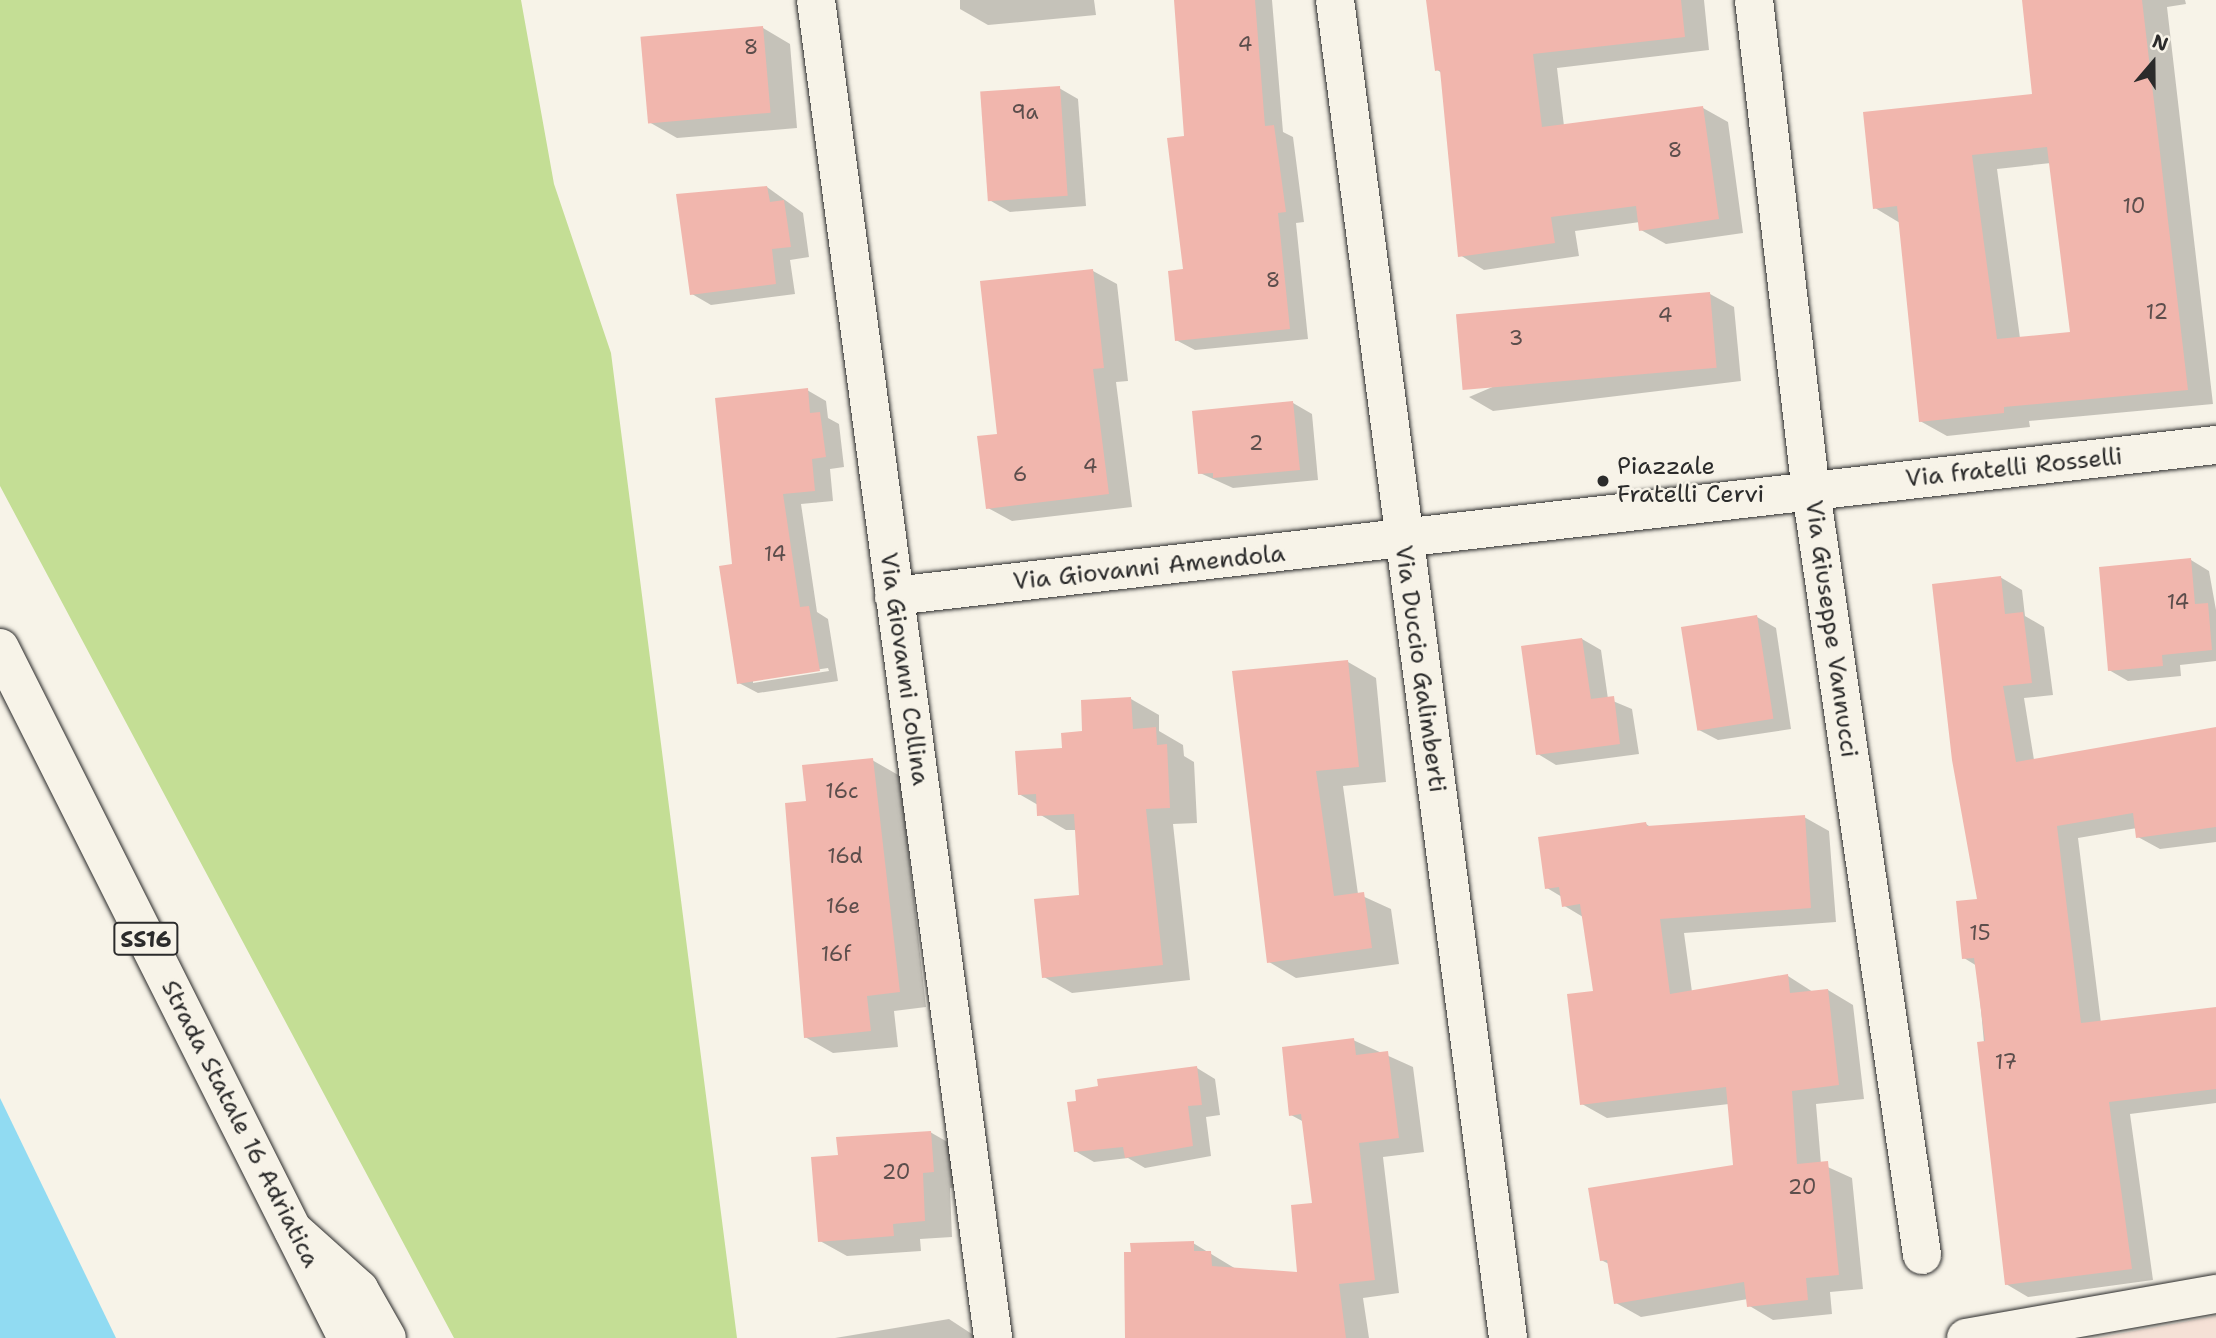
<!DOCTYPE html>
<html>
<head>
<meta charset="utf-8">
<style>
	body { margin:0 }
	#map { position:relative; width:2216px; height:1338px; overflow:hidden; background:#f7f3e8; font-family:"Shantell Sans",sans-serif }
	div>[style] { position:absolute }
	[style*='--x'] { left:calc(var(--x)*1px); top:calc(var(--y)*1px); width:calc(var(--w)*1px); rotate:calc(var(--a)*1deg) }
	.built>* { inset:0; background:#f5e1d6 }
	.green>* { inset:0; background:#c4de95 }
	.water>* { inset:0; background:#91dbf2 }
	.shadow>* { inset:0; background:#0003 }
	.building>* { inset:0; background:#f1b6ad; transform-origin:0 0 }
	.roads { filter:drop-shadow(0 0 2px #2b2b2b) drop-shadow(0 0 2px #2b2b2b) }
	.minor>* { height:38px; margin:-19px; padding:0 19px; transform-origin:19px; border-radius:19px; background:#f7f3e8 }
	.major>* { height:38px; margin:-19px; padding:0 19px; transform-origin:19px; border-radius:19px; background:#f7f3e8 }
	.dots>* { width:19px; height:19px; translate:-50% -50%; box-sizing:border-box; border:4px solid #f7f3e8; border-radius:50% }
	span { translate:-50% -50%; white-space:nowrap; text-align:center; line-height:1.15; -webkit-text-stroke:5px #f7f3e8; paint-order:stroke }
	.number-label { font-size:21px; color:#5c4e4c }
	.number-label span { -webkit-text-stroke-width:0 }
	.shield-label span { padding:2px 5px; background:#f7f3e8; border:2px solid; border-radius:5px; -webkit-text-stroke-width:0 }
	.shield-label { font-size:23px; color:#2b2b2b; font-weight:700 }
	.poi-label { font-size:24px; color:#2b2b2b }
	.left { translate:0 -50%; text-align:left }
	.street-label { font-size:24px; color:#2b2b2b }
	.north { position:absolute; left:2118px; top:28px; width:70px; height:70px; -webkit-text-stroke:5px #f7f3e8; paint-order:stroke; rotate:20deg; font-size:19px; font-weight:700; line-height:28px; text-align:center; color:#2b2b2b }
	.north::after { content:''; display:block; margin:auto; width:24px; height:32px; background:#2b2b2b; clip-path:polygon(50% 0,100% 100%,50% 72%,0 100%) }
</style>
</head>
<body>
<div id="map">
	<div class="built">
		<div style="clip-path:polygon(2216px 1316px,2216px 1338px,2096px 1338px)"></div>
	</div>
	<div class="green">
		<div style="clip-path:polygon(0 0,521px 0,554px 184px,611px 353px,737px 1338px,454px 1338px,0 486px)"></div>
	</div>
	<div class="water">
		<div style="clip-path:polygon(0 1098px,116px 1338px,0 1338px)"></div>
	</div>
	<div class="shadow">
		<div style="clip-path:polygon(960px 0,1094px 0,1096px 15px,988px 25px,960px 9px)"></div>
		<div style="clip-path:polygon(1175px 0,1272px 0,1283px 132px,1293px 137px,1304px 222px,1296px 223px,1308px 339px,1195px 350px,1176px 340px,1185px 271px,1186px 137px)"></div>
		<div style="clip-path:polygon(1428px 0,1704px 0,1709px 50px,1557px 68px,1564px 126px,1703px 108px,1728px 122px,1743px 233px,1666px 244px,1641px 230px,1640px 222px,1575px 231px,1579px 256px,1484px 270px,1460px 255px,1442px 73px,1437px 70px)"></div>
		<div style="clip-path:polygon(evenodd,2023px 0,2185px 0,2186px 4px,2167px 7px,2213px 404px,2029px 421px,2030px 427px,1947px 436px,1920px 421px,1900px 223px,1875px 208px,2035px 95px,2023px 0,2051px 163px,2072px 333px,2020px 338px,1997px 169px,2051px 163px)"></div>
		<div style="clip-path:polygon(763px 28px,790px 44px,797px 128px,677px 138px,649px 122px)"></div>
		<div style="clip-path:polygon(1059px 88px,1078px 99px,1086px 206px,1010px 212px,991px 201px)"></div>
		<div style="clip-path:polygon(767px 187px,803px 213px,809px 257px,790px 260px,795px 294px,711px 305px,692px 294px)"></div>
		<div style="clip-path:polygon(1093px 271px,1117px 284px,1128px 381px,1116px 382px,1132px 507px,1012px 521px,988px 508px,999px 435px)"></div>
		<div style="clip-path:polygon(1710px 294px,1734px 307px,1741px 381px,1493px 411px,1469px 397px)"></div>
		<div style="clip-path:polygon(evenodd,807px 390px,826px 401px,828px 418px,839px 424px,844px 467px,830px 469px,833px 501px,801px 504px,817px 612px,828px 619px,838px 681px,758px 693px,739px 683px,734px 566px,807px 390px,828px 668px,829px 671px,753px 683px,753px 679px,828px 668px)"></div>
		<div style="clip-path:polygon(1293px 403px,1312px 414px,1318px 480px,1233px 488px,1200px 473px)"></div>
		<div style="clip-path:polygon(2191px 560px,2209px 571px,2216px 610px,2216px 661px,2180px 665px,2181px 676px,2128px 681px,2109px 670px)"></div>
		<div style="clip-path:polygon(2000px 577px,2022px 590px,2025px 616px,2044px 627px,2053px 695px,2024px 698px,2034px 760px,2216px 729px,2216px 842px,2160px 849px,2138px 837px,2137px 828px,2078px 838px,2101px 1023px,2216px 1009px,2216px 1103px,2130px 1114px,2153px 1280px,2028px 1297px,2006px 1284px,1977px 966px,1964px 958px,1979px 901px)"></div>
		<div style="clip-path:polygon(1757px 617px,1776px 628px,1791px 729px,1718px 740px,1699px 730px)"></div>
		<div style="clip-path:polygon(1582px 639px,1601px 650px,1608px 699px,1632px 709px,1639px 754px,1556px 765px,1538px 754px)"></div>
		<div style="clip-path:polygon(1348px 662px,1376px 678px,1386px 782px,1343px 786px,1358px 894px,1391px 909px,1399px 964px,1296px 978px,1269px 962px,1234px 673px)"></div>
		<div style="clip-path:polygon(1131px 699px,1159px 715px,1159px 731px,1183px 745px,1184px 756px,1194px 762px,1197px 823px,1173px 824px,1190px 980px,1072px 993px,1044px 977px,1080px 896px,1076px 830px,1066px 830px,1039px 814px,1038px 805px,1019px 794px,1063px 750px)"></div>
		<div style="clip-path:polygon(872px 760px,900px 776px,926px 1007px,894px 1011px,898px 1047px,833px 1053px,805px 1037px)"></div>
		<div style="clip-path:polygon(1804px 817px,1829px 831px,1836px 922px,1684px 933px,1692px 992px,1788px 976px,1813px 992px,1828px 990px,1853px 1005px,1864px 1099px,1816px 1104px,1821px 1164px,1852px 1178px,1863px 1289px,1830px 1292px,1832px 1314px,1773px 1320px,1748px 1305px,1748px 1299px,1641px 1317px,1616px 1303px,1609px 1264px,1601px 1260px,1735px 1166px,1729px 1104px,1607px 1118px,1582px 1104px,1595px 992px,1583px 917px,1563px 905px,1562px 897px,1547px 888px,1646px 824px,1652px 828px)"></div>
		<div style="clip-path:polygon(1353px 1040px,1413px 1067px,1424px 1152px,1383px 1157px,1399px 1293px,1363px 1298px,1369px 1338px,1127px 1338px,1193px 1243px,1236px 1269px,1299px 1274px,1314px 1205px,1304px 1122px,1291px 1115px)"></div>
		<div style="clip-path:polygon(1197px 1068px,1215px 1079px,1220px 1115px,1206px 1117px,1211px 1156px,1145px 1168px,1128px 1158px,1094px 1162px,1075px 1151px)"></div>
		<div style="clip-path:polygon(930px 1132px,958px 1148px,961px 1187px,950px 1188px,952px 1237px,920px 1239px,921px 1251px,847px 1256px,820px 1241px,840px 1156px)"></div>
		<div style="clip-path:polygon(949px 1319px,978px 1338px,835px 1338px)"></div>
	</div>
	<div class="building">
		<div style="clip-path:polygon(1174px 0,1255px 0,1265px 126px,1274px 125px,1286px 212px,1278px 213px,1290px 329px,1175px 341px,1168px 271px,1183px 269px,1167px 138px,1184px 136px)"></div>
		<div style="clip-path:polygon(1426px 0,1681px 0,1685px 37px,1533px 54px,1542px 127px,1703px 106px,1719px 219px,1639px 231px,1636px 206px,1551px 217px,1555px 243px,1458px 257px,1440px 70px,1435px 71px)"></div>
		<div style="clip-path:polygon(evenodd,2022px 0,2142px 0,2188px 390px,2004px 407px,2004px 413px,1919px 422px,1897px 206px,1873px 209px,1863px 112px,2032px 94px,2022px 0,2047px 147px,2070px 332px,1997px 339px,1972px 155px,2047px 147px)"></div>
		<div style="left:763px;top:26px;width:87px;height:123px;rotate:85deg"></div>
		<div style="left:1060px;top:86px;width:110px;height:80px;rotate:86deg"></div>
		<div style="clip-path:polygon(767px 186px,770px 202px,784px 200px,791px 247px,772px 249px,776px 284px,690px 295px,676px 194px)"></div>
		<div style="clip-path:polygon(1093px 269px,1104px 368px,1093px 369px,1109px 494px,986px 509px,977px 436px,997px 434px,980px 281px)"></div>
		<div style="left:1710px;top:292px;width:76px;height:255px;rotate:85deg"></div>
		<div style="clip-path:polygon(808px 388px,810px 413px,820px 412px,826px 457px,812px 459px,815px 491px,783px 494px,800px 607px,809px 606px,820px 671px,737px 684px,719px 566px,732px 564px,715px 398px)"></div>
		<div style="clip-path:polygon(1293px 401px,1300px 470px,1213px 478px,1213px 473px,1198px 474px,1192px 411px)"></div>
		<div style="clip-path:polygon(2191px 558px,2195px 604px,2208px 603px,2212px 650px,2162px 655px,2163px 666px,2108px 671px,2099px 567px)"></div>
		<div style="clip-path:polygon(2001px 576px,2005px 614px,2023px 612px,2032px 683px,2003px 686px,2016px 762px,2216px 727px,2216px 827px,2136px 838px,2133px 813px,2057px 826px,2081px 1023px,2216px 1007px,2216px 1089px,2109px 1102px,2132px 1269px,2005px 1285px,1977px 1042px,1985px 1041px,1974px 958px,1962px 959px,1956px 901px,1977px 899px,1952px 760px,1932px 584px)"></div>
		<div style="left:1757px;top:615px;width:105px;height:77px;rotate:81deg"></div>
		<div style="clip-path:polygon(1582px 638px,1591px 699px,1614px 696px,1620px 744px,1536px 755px,1521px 646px)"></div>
		<div style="clip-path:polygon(1348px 660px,1359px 767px,1316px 771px,1334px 896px,1364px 892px,1372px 948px,1267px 963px,1232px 671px)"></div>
		<div style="clip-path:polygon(1131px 697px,1133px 729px,1156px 727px,1157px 745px,1167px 744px,1170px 808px,1146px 809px,1163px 965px,1042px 978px,1034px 899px,1079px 895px,1074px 814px,1037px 816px,1036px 794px,1018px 795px,1015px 751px,1062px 748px,1061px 733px,1082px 731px,1081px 700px)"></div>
		<div style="clip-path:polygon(873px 758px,900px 992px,867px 996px,871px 1031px,804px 1038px,785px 803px,806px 801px,802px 765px)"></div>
		<div style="clip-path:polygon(1805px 815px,1811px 908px,1660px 919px,1670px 994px,1788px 974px,1790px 993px,1828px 989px,1839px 1085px,1792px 1091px,1797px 1164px,1828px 1161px,1839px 1275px,1806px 1278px,1808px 1300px,1747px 1307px,1744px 1282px,1614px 1304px,1607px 1260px,1600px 1261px,1588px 1188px,1733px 1165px,1726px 1087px,1580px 1105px,1567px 994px,1593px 991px,1580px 904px,1562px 907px,1559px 887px,1545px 889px,1538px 837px,1646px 822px,1647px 826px)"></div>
		<div style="clip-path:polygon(1354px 1038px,1356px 1055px,1388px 1051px,1399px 1138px,1359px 1143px,1375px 1280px,1339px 1284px,1346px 1338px,1125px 1338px,1124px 1252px,1131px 1252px,1130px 1243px,1194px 1241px,1194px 1251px,1211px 1251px,1212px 1266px,1297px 1272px,1291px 1205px,1312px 1203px,1301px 1114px,1289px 1116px,1282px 1047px)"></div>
		<div style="clip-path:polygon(1197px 1066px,1202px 1105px,1188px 1106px,1193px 1146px,1125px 1158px,1123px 1147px,1074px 1152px,1067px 1102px,1076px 1101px,1075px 1090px,1098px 1086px,1097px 1079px)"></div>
		<div style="clip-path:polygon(931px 1131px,934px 1172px,923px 1173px,925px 1221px,893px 1224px,894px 1236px,818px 1242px,811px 1157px,838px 1155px,836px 1137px)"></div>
	</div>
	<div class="roads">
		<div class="minor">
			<div style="--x:816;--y:0;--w:1350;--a:82.46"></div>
			<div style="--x:1335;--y:0;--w:1349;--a:82.63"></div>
			<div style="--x:1754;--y:0;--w:494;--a:83.4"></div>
			<div style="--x:1811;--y:491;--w:772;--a:81.73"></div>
			<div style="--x:894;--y:596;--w:1331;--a:-6.52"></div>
			<div style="--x:293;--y:1230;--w:89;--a:41.8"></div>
			<div style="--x:359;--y:1289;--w:56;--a:60.3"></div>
			<div style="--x:1966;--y:1338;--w:254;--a:-10"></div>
		</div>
		<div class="major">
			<div style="--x:0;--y:648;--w:772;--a:63.3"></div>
		</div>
	</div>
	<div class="dots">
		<div style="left:1603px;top:481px;background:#2b2b2b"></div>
	</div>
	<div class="number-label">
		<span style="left:1245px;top:44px">4</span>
		<span style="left:751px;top:47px">8</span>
		<span style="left:1025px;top:112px">9a</span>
		<span style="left:1675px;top:150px">8</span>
		<span style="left:2134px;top:206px">10</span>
		<span style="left:1273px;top:280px">8</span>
		<span style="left:2157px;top:312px">12</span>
		<span style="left:1665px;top:315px">4</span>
		<span style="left:1516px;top:338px">3</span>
		<span style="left:1256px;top:443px">2</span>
		<span style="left:1090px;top:466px">4</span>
		<span style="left:1020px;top:474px">6</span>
		<span style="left:775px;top:554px">14</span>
		<span style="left:2178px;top:602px">14</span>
		<span style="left:842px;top:791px">16c</span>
		<span style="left:845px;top:856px">16d</span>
		<span style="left:843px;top:906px">16e</span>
		<span style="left:1980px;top:933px">15</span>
		<span style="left:836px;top:954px">16f</span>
		<span style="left:2006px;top:1062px">17</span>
		<span style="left:896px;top:1172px">20</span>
		<span style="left:1802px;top:1187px">20</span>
	</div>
	<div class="shield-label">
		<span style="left:146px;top:939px">SS16</span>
	</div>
	<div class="poi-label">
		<span class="left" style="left:1617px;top:481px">Piazzale<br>Fratelli Cervi</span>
	</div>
	<div class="street-label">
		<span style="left:2014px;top:468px;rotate:-6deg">Via fratelli Rosselli</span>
		<span style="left:1149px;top:568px;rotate:-6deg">Via Giovanni Amendola</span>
		<span style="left:1831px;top:629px;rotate:82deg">Via Giuseppe Vannucci</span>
		<span style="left:904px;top:669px;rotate:82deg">Via Giovanni Collina</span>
		<span style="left:1420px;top:669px;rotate:82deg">Via Duccio Galimberti</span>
		<span style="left:240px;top:1124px;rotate:63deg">Strada Statale 16 Adriatica</span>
	</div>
	<div class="north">N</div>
</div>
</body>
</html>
